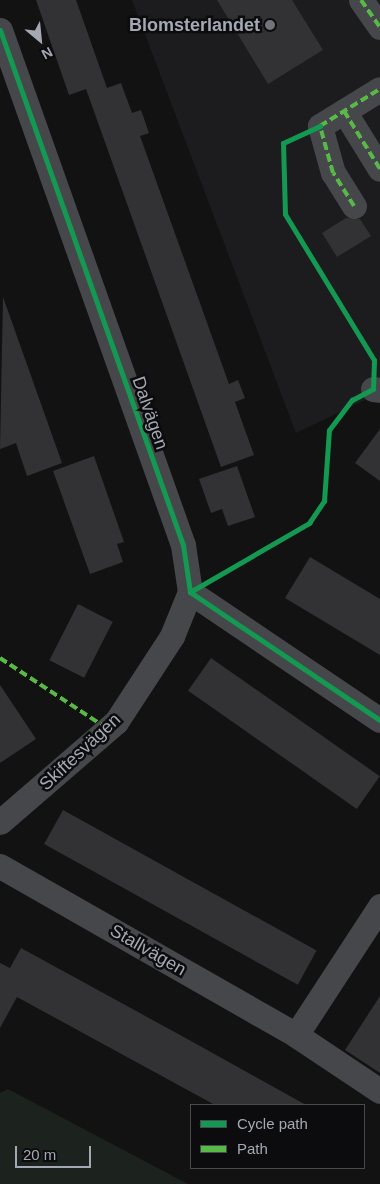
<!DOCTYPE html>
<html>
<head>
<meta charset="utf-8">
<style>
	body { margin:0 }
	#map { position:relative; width:380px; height:1184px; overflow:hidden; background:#121212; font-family:Helvetica,sans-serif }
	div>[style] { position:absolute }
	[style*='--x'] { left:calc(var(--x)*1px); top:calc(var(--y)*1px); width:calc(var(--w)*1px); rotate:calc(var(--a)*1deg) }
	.built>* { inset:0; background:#1c1c1e }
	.green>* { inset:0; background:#1c221d }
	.building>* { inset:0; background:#323235; transform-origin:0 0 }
	.minor>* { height:25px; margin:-12.5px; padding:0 12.5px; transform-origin:12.5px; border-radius:12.5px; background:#46474b }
	.quiet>* { height:4px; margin-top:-2px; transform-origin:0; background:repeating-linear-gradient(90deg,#58b947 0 8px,transparent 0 12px) }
	.cycleway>* { height:5px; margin:-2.5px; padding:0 2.5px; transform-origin:2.5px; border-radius:2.5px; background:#139951 }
	.dots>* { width:14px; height:14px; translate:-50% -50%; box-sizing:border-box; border:2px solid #0c0c0e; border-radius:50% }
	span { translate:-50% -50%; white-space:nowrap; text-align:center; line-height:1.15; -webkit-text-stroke:5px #0c0c0e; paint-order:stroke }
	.poi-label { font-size:18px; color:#a4a8b2; font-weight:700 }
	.right { translate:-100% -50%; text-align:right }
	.street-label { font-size:18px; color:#a4a8b2 }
	.legend { position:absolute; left:190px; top:1104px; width:175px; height:65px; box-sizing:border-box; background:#0c0c0e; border:1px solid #494a50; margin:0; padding:6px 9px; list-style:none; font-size:15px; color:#a4a8b2 }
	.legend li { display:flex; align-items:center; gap:10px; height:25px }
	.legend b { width:25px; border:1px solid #494a50 }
	.north { position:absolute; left:15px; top:15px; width:50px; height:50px; -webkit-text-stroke:4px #0c0c0e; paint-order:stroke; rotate:152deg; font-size:14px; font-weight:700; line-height:20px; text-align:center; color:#a4a8b2 }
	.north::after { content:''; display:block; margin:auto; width:18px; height:22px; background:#a4a8b2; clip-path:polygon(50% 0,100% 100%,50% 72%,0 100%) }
	.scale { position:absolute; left:15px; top:1146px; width:76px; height:22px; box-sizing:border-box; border:2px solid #a4a8b2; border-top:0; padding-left:6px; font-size:15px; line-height:18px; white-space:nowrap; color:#a4a8b2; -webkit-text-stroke:4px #0c0c0e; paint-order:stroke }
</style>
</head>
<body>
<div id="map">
	<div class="built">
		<div style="clip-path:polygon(132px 0,380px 0,380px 393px,296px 433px)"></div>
	</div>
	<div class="green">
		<div style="clip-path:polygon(8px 1089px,188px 1184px,0 1184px,0 1093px)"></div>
	</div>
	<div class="building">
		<div style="clip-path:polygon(36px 0,76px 0,107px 88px,121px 83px,132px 113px,141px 110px,149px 133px,140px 136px,229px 384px,238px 380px,245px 398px,235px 402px,254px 455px,221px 467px,86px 89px,69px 95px)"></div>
		<div style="clip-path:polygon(217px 0,292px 0,323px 50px,268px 84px)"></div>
		<div style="clip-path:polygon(346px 218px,360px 219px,371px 236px,337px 257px,322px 233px)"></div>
		<div style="clip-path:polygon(3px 297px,62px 463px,27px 476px,16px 443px,0 449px)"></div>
		<div style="clip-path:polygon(380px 429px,380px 481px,355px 463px)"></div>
		<div style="clip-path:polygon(94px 456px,124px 542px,117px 544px,123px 562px,90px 574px,53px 471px)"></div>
		<div style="clip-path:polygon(237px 466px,255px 517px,228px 526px,222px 509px,211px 513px,199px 479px)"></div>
		<div style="clip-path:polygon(310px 557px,380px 599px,380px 655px,285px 598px)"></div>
		<div style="left:78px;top:604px;width:39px;height:63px;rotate:27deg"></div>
		<div style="left:211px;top:658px;width:206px;height:40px;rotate:35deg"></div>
		<div style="clip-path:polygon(0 685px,36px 739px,0 763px)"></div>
		<div style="left:63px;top:810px;width:290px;height:39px;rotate:29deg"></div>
		<div style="clip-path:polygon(21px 948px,191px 1041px,306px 1105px,215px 1105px,17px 997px,0 1028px,0 963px,10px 968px)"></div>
		<div style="clip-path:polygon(380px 996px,380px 1073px,345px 1050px)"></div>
	</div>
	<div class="minor">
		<div style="--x:361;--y:0;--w:33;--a:55"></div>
		<div style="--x:0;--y:30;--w:547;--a:70.44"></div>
		<div style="--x:183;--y:545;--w:48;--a:81.5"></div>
		<div style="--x:190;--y:592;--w:229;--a:34"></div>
		<div style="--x:344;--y:111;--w:68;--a:58.2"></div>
		<div style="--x:354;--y:206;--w:39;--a:-122"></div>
		<div style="--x:333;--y:173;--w:49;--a:-105.5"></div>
		<div style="--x:320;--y:126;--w:70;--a:-31.7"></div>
		<div style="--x:373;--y:389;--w:7;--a:8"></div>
		<div style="--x:0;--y:822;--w:153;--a:-40.8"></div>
		<div style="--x:116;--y:722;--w:103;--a:-56.9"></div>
		<div style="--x:172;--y:636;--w:48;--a:-67.8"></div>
		<div style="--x:0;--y:866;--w:341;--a:29.7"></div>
		<div style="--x:296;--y:1035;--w:154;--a:-56.9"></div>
		<div style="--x:296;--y:1035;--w:101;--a:33.7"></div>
	</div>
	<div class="quiet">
		<div style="--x:361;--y:0;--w:33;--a:55"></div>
		<div style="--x:344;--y:111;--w:68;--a:58.2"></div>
		<div style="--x:354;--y:206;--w:39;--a:-122"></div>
		<div style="--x:333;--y:173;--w:49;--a:-105.5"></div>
		<div style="--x:320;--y:126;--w:70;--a:-31.7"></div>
		<div style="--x:0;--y:658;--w:129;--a:33.3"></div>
	</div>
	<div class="cycleway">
		<div style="--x:0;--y:30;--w:547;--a:70.44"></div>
		<div style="--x:183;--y:545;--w:48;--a:81.5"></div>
		<div style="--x:190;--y:592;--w:229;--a:34"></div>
		<div style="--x:190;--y:592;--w:138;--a:-30.1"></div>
		<div style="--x:309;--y:523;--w:27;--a:-56"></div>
		<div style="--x:324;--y:501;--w:71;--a:-86"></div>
		<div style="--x:329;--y:430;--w:38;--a:-53"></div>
		<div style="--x:352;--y:400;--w:24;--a:-28"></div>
		<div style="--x:373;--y:389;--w:29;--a:-88"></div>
		<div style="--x:374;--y:360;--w:171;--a:-121.4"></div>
		<div style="--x:285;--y:214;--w:71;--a:-91.6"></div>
		<div style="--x:283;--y:143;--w:41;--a:-24.7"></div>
	</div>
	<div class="dots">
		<div style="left:270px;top:25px;background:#71747a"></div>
	</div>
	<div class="poi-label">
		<span class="right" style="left:260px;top:25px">Blomsterlandet</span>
	</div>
	<div class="street-label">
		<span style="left:150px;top:413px;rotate:71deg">Dalvägen</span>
		<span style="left:80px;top:752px;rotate:-43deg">Skiftesvägen</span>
		<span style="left:148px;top:950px;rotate:30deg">Stallvägen</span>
	</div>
	<ul class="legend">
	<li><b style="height:6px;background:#139951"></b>Cycle path</li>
	<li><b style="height:6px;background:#58b947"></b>Path</li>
	</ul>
	<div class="north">N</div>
	<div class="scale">20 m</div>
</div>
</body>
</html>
